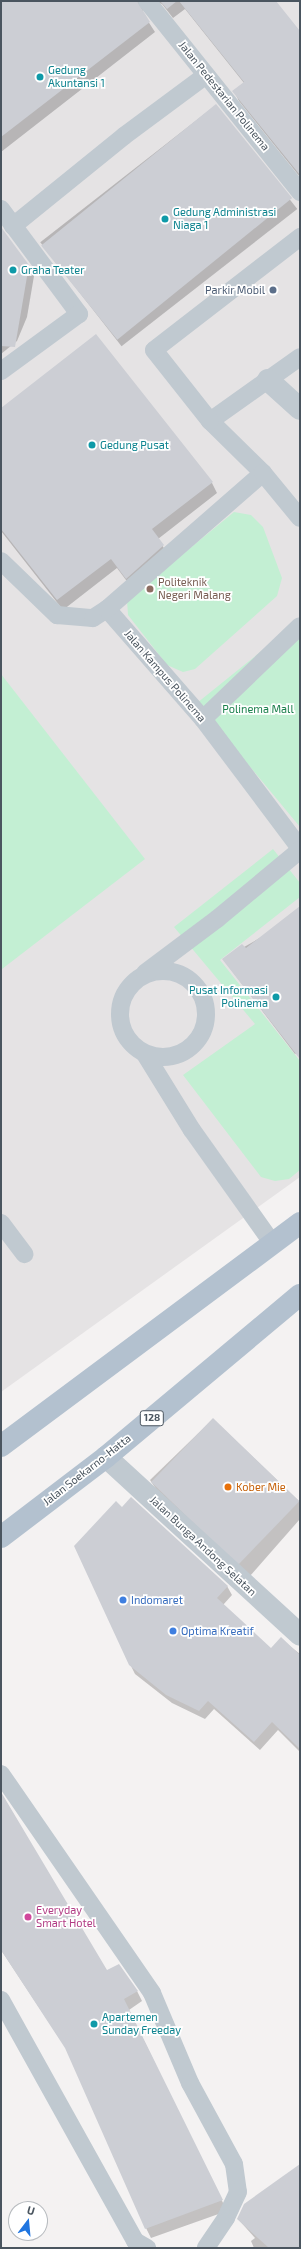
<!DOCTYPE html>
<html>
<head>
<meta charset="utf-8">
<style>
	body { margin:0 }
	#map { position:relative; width:301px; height:2249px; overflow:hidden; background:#f4f2f2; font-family:"Exo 2",sans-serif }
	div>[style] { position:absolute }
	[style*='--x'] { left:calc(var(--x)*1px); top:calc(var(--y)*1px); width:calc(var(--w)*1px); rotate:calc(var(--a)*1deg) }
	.education>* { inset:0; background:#e5e3e4 }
	.green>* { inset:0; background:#c3efd3 }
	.shadow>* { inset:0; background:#0003; transform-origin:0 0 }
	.building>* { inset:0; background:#ccced4; transform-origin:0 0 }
	.lane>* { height:18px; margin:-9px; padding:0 9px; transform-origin:9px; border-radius:9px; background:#c0c9d0 }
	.lane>.ring { margin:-9px; padding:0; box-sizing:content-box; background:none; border:18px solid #c0c9d0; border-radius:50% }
	.street>* { height:22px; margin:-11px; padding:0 11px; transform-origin:11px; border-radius:11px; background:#c0c9d0 }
	.primary>* { height:22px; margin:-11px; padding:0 11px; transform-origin:11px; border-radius:11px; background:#b3c1cf }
	.dots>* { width:11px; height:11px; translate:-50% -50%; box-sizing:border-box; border:2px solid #fff; border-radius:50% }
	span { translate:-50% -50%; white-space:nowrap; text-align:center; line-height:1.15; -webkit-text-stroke:3.5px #fff; paint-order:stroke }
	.shield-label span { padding:1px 3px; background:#fff; border:1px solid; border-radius:3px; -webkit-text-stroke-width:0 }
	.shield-label { font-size:10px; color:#4a555f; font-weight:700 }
	.culture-label { font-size:11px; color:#0d838f }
	.left { translate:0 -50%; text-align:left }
	.right { translate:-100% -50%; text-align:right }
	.street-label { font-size:11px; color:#4a555f }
	.service-label { font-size:11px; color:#4e5e75 }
	.education-label { font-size:11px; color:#785e54 }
	.park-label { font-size:11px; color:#1b804c }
	.food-label { font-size:11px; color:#c56008 }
	.shop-label { font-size:11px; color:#366cbe }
	.hotel-label { font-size:11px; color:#b23c85 }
	.frame { position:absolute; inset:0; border:2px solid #4a555f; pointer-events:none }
	.north { position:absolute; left:8px; top:2201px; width:40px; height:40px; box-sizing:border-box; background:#fff; border:1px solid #b7bbbf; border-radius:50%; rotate:16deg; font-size:11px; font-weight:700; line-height:16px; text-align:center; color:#4a555f }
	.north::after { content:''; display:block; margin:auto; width:14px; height:18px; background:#1f75e0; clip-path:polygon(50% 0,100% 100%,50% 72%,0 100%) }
</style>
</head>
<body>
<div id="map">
	<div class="education">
		<div style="clip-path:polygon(1px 1px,300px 1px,300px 1177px,1px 1392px)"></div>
	</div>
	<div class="green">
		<div style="clip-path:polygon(234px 512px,251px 515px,263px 527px,282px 578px,277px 596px,195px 669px,183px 672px,167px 665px,128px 615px,127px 600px)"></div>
		<div style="clip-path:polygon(300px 620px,300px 827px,197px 703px)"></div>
		<div style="clip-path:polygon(1px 674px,145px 859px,2px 969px,1px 967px)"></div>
		<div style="clip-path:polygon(273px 849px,300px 883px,300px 897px,220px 960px,300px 1061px,300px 1170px,289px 1179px,275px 1181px,261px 1177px,183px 1075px,255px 1024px,174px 927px)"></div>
	</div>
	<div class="shadow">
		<div style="clip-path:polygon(1px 1px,150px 1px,142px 12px,155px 32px,1px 152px)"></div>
		<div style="clip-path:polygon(154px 1px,275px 1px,300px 33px,300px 177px,239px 101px,234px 91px,244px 83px,185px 9px,173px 18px,162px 4px)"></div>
		<div style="left:216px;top:105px;width:132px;height:223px;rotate:52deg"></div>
		<div style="clip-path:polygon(1px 228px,34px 276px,27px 317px,17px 341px,1px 354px)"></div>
		<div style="clip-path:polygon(1px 409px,212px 483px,217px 493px,158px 539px,169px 556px,132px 588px,117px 568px,63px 610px,1px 531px)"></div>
		<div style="clip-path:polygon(300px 915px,300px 1050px,295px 1054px,223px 959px)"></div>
		<div style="clip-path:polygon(213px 1419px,300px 1502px,300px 1519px,250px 1576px,156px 1489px,150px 1480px)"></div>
		<div style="clip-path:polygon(227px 1586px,232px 1595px,223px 1605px,271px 1650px,281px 1639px,300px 1654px,300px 1752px,278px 1730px,260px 1750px,214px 1709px,205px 1719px,172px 1703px,135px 1674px,130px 1664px)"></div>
		<div style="clip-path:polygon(1px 1793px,106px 1972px,137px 1991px,142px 2001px,129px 2010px,227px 2211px,151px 2238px,146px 2228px,66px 2048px,1px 1950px)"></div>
		<div style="clip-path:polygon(300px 2165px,300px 2248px,254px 2248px,251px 2241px,255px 2238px,238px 2219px)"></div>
	</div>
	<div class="building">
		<div style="clip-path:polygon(1px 1px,137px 1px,150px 22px,1px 137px)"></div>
		<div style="clip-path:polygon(160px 1px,177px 1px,167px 9px)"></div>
		<div style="clip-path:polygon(179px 1px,276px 1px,300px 31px,300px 175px,232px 91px,244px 82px)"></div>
		<div style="left:216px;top:104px;width:121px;height:225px;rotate:51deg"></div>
		<div style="clip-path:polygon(1px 227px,29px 265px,15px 347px,1px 346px)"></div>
		<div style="clip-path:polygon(96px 334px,213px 482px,152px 529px,164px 545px,126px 579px,111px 559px,57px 600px,1px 529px,1px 408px)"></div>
		<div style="clip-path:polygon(300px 906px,300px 1059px,222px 959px,242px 944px,246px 948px)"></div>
		<div style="left:213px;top:1418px;width:120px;height:89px;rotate:44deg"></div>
		<div style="clip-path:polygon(131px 1497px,228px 1586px,217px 1598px,241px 1620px,271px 1648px,281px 1637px,300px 1655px,300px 1749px,272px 1722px,254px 1742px,208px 1701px,199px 1711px,166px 1695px,129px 1665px,74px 1546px,116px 1501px,122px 1507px)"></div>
		<div style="clip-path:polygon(1px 1792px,107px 1970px,119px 1964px,138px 1991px,124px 1999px,223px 2200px,145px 2229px,65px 2048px,1px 1950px)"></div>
		<div style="clip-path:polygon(300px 2164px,300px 2248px,269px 2248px,237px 2219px,244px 2204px)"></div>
	</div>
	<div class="lane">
		<div style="--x:147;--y:1;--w:245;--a:51.3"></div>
		<div style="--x:1;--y:209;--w:131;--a:53.4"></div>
		<div style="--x:79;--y:314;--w:97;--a:143.8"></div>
		<div style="--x:13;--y:226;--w:143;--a:-39"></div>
		<div style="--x:124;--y:136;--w:102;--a:-36.6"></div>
		<div style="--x:210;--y:421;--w:110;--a:-35.4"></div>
		<div style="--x:263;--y:473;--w:74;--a:-135.5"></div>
		<div style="--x:210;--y:421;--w:90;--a:-128.3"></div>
		<div style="--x:154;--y:350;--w:185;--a:-37.7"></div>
		<div style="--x:1;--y:561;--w:78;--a:44"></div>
		<div style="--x:57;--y:615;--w:36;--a:5"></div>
		<div style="--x:93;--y:618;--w:17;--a:-33"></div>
		<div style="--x:107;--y:609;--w:146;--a:48.9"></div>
		<div style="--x:203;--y:719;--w:161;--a:53.1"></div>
		<div style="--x:107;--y:609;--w:207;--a:-41.1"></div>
		<div style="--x:263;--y:473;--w:58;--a:50.6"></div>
		<div style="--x:203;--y:719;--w:134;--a:-43.8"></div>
		<div class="ring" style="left:120px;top:971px;width:68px;height:68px"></div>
		<div style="--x:145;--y:973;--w:90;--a:-36.9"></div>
		<div style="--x:217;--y:919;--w:108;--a:-39.7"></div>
		<div style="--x:145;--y:1054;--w:89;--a:58.3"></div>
		<div style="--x:192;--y:1130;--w:140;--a:54.6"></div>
		<div style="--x:1;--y:1223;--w:39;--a:53"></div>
		<div style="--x:1;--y:1774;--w:266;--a:55.4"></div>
		<div style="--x:152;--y:1993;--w:98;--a:67.1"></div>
		<div style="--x:190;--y:2083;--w:92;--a:61.5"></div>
		<div style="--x:234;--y:2164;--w:28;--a:82"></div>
		<div style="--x:238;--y:2192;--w:29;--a:115"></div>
		<div style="--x:226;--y:2218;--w:36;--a:124"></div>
		<div style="--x:1;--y:2000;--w:276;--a:60.9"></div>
		<div style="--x:135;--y:2241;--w:14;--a:30"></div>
	</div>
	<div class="street">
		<div style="--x:268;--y:380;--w:43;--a:42.2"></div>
		<div style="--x:106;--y:1457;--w:263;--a:42.5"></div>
	</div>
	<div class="primary">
		<div style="--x:1;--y:1446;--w:373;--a:-36.7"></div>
		<div style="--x:1;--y:1537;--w:132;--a:-37.3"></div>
		<div style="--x:106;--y:1457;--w:253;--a:-39.9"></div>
	</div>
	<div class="dots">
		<div style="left:40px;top:77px;background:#0f9aa8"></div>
		<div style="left:165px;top:219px;background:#0f9aa8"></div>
		<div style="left:13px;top:270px;background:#0f9aa8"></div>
		<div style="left:273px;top:290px;background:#5c6f8a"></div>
		<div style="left:92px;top:445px;background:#0f9aa8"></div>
		<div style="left:150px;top:589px;background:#8d6e63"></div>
		<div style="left:276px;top:997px;background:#0f9aa8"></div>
		<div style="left:228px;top:1487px;background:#e8710a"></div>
		<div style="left:123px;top:1600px;background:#3f7fe0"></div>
		<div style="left:173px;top:1631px;background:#3f7fe0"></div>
		<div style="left:28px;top:1917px;background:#d1479c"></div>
		<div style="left:94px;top:2024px;background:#0f9aa8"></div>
	</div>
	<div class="shield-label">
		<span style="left:152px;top:1418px">128</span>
	</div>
	<div class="culture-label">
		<span class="left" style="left:48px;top:77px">Gedung<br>Akuntansi 1</span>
		<span class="left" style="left:173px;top:219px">Gedung Administrasi<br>Niaga 1</span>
		<span class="left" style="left:21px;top:270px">Graha Teater</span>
		<span class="left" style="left:100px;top:445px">Gedung Pusat</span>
		<span class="right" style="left:268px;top:997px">Pusat Informasi<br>Polinema</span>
		<span class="left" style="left:102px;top:2024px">Apartemen<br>Sunday Freeday</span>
	</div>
	<div class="street-label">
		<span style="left:224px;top:96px;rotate:51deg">Jalan Pedestarian Polinema</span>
		<span style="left:165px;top:676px;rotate:49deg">Jalan Kampus Polinema</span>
		<span style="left:87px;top:1470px;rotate:-38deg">Jalan Soekarno-Hatta</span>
		<span style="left:203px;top:1546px;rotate:43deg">Jalan Bunga Andong Selatan</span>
	</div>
	<div class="service-label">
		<span class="right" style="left:265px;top:290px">Parkir Mobil</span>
	</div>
	<div class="education-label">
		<span class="left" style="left:158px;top:589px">Politeknik<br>Negeri Malang</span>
	</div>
	<div class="park-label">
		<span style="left:258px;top:709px">Polinema Mall</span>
	</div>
	<div class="food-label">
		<span class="left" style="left:236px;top:1487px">Kober Mie</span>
	</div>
	<div class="shop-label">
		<span class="left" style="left:131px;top:1600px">Indomaret</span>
		<span class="left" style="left:181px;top:1631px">Optima Kreatif</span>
	</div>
	<div class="hotel-label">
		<span class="left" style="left:36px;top:1917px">Everyday<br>Smart Hotel</span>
	</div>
	<div class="frame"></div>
	<div class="north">U</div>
</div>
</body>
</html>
